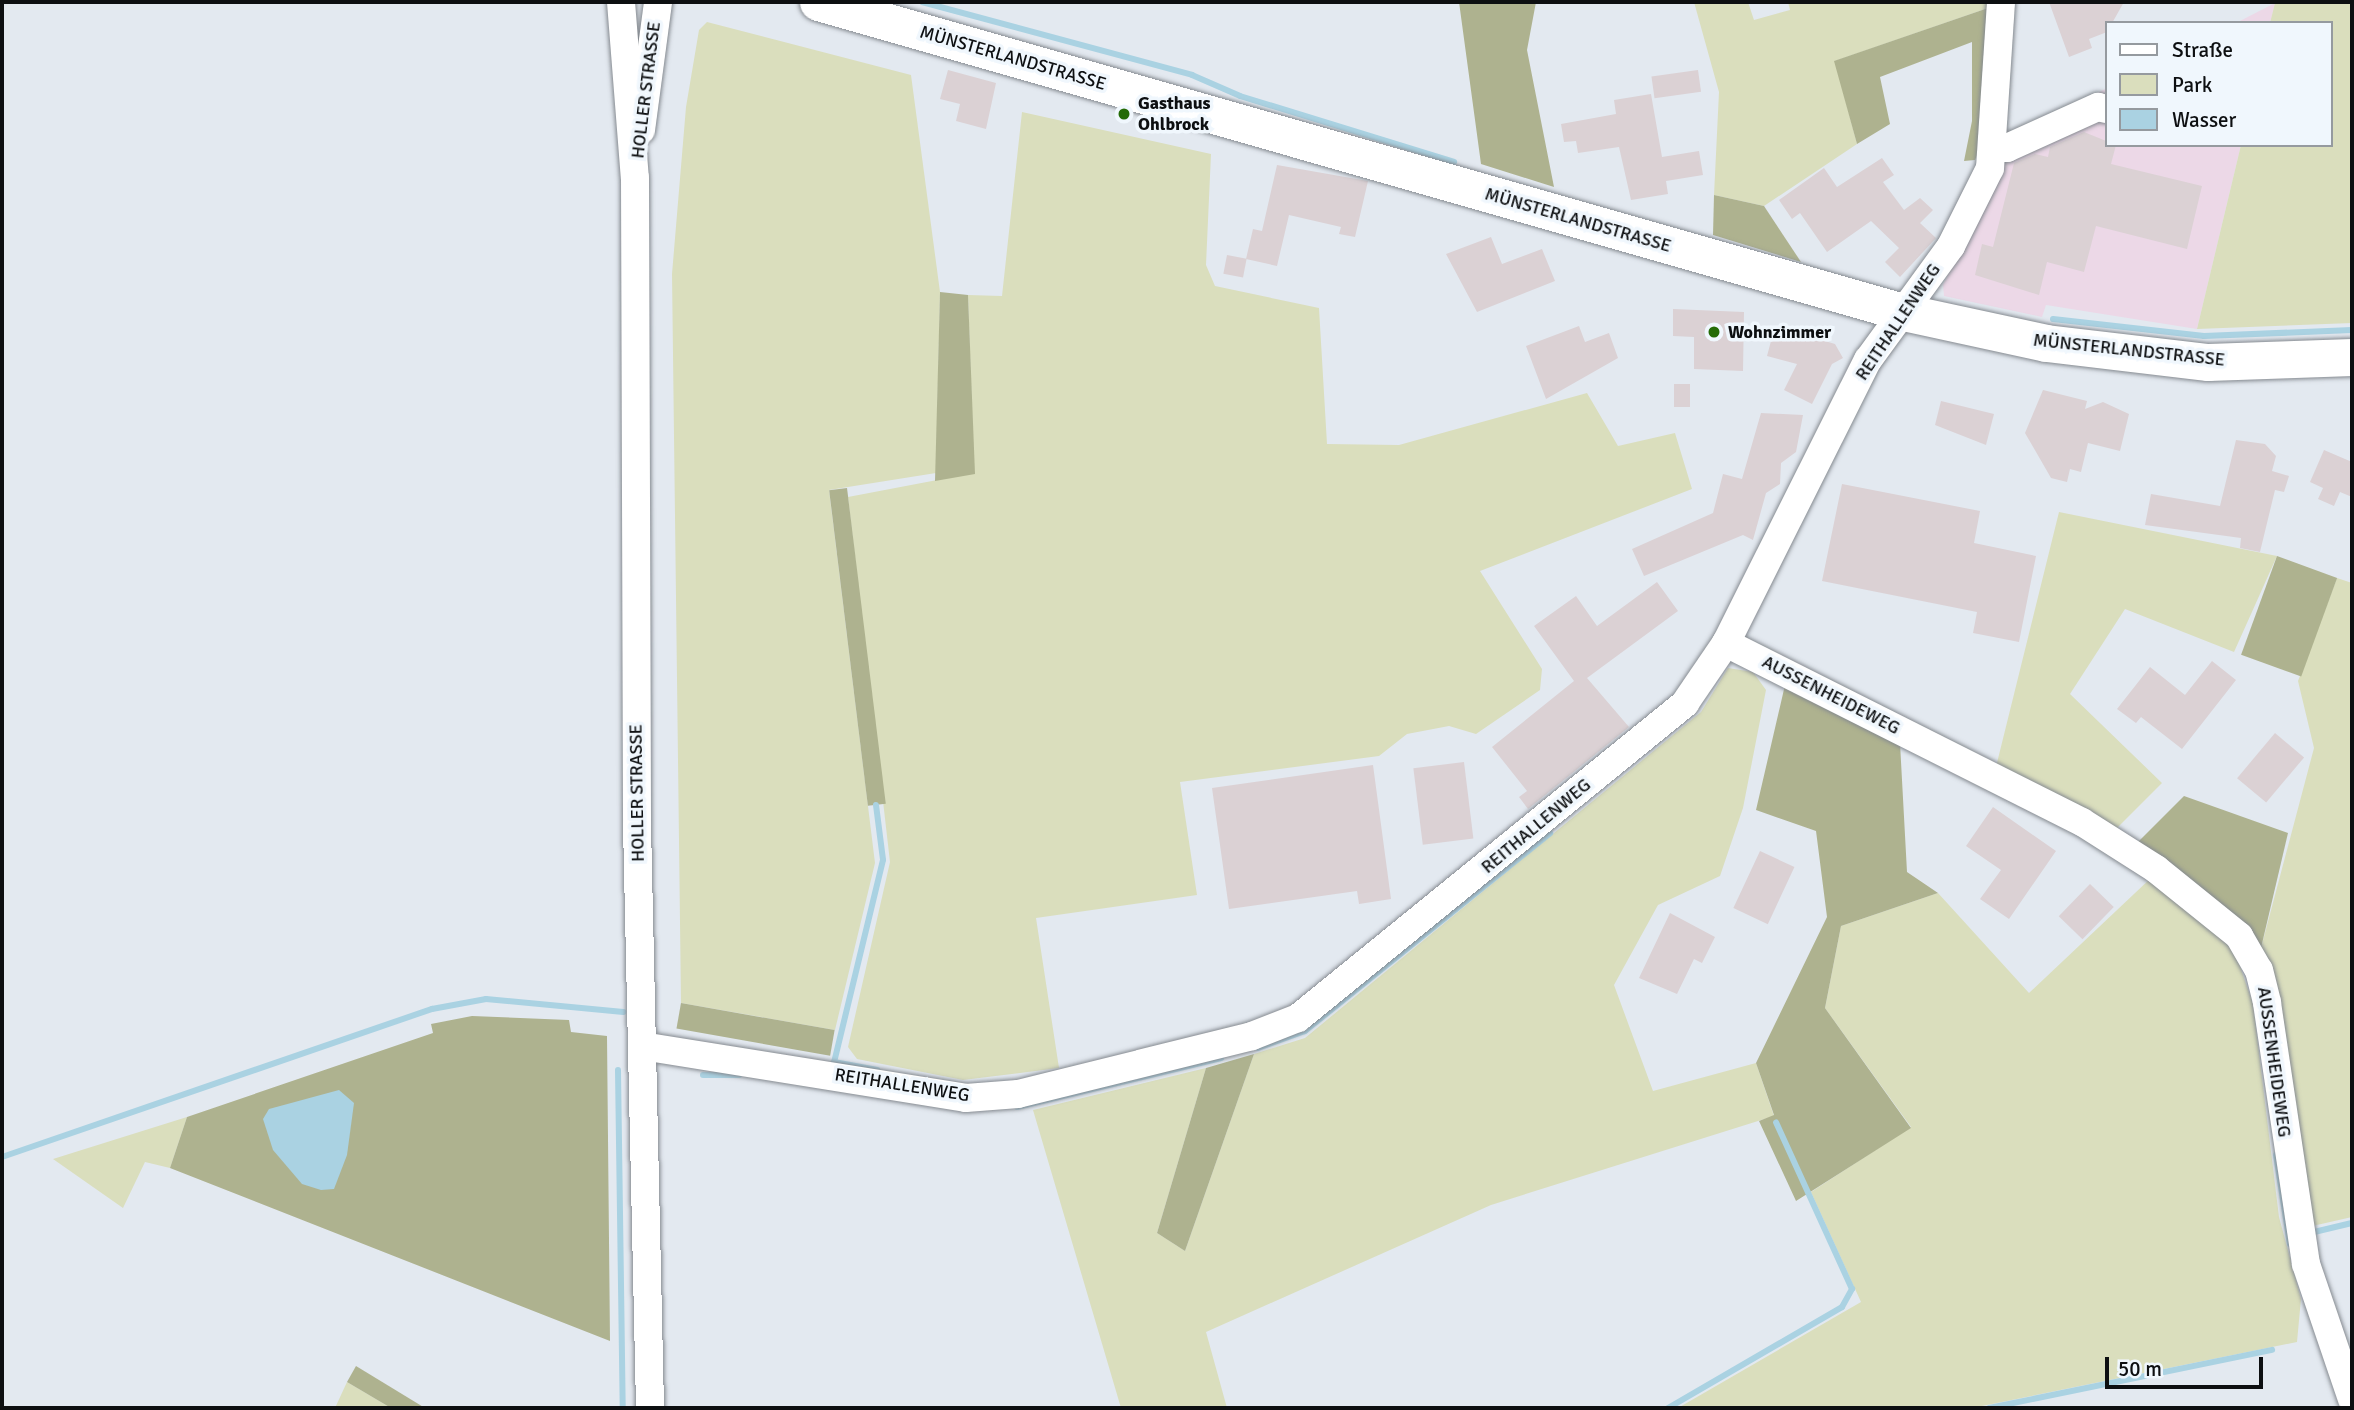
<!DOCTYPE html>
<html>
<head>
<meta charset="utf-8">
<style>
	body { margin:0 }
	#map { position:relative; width:2354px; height:1410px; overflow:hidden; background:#e3e9f0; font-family:Signika,sans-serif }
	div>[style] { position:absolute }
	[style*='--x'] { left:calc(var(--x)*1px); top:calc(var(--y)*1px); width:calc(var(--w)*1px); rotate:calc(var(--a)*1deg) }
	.commercial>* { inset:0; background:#ecd8e7 }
	.green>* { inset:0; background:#dadebd }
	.forest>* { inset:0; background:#aeb28f; transform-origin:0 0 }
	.water>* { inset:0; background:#aad2e2 }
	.stream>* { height:6px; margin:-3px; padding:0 3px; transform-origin:3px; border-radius:3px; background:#aad2e2 }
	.building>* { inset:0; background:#dbd1d4; transform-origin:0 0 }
	.roads { filter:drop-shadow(0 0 2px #858a90) drop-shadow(0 0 2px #858a90) }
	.minor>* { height:28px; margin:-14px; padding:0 14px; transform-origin:14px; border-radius:14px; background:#fff }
	.major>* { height:37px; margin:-18.5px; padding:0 18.5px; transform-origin:18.5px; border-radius:18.5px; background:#fff }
	.dots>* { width:19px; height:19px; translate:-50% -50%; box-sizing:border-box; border:4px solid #f0f7fd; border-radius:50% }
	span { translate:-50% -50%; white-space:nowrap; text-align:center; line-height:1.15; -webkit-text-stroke:7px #f0f7fd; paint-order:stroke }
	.street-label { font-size:18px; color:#0d0f11 }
	.poi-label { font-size:18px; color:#0d0f11; font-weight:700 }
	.left { translate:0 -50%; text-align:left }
	.frame { position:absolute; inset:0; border:4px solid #0d0f11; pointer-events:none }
	.legend { position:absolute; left:2105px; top:21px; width:228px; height:126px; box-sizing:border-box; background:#f0f7fd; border:2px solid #959a9f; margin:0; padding:9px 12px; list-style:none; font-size:21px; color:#0d0f11 }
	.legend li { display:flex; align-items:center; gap:14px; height:35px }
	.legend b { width:35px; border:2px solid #959a9f }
	.scale { position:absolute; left:2105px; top:1357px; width:158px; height:32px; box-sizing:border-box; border:4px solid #0d0f11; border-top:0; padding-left:9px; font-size:21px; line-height:24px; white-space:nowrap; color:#0d0f11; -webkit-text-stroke:5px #f0f7fd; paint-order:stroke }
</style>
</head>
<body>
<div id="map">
	<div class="commercial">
		<div style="clip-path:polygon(2275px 3px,2270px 23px,2236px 23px)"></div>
		<div style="clip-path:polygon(2107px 88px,2107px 145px,2241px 145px,2197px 329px,2046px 305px,2042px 317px,1944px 296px,1943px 285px,1999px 171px,2004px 141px)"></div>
	</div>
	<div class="green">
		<div style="clip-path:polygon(1694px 2px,1748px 2px,1754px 20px,1790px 10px,1788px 2px,1991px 2px,1991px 7px,1835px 61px,1857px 144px,1764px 206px,1714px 195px,1719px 92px)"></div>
		<div style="clip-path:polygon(2352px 2px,2352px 323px,2197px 329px,2241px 145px,2331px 145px,2331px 23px,2270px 23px,2275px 3px)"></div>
		<div style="clip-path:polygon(707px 22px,911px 75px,940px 292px,936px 473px,829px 490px,875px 863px,835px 1030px,681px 1003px,672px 274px,686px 107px,699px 30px)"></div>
		<div style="clip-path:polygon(1022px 112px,1211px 154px,1206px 265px,1215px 286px,1319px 308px,1327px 444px,1399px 445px,1587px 393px,1618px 446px,1675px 433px,1692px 489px,1480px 571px,1542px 669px,1540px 690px,1476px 734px,1449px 726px,1407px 734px,1379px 756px,1180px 782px,1197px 895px,1036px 918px,1059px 1068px,963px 1080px,857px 1059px,848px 1047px,890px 862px,848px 497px,974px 473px,968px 295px,1002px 296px)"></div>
		<div style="clip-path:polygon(2059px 512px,2277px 556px,2234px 652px,2125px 609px,2070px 694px,2162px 783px,2113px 832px,1995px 771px)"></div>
		<div style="clip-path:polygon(2337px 578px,2352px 583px,2352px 1217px,2308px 1227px,2261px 948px,2314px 748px,2298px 681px)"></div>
		<div style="clip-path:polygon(1728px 668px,1753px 672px,1766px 690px,1743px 808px,1720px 876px,1658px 905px,1614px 985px,1653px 1091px,1756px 1063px,1774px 1116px,1491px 1205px,1206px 1332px,1227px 1408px,1121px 1408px,1033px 1110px,1206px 1068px,1157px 1233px,1185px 1251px,1254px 1054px,1305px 1038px,1701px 712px)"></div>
		<div style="clip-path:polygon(2152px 877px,2233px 946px,2253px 1004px,2279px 1217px,2301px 1299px,2297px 1342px,1977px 1407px,1678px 1408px,1861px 1302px,1811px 1192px,1911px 1127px,1825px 1008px,1841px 926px,1938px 893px,2029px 993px)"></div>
		<div style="clip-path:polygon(187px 1117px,170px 1168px,145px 1162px,123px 1208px,53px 1159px)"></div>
		<div style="clip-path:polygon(347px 1382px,391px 1408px,335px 1408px)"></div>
	</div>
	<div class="forest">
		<div style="clip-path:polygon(1459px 2px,1536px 2px,1527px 50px,1554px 187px,1481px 164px)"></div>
		<div style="clip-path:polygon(1991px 7px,1983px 143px,1975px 160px,1964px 161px,1972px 121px,1972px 42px,1880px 77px,1890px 124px,1857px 144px,1834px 61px)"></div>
		<div style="clip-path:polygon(1714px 195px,1764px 206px,1801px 262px,1713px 235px)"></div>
		<div style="clip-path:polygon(940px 292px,968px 295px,975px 474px,935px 481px)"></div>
		<div style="left:847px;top:488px;width:318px;height:18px;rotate:83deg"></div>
		<div style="left:2277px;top:556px;width:64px;height:105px;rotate:20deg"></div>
		<div style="clip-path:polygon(1785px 685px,1900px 743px,1907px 872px,1938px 893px,1841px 926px,1825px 1008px,1911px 1128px,1796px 1201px,1759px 1121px,1774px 1115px,1756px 1063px,1827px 917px,1816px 831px,1756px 810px)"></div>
		<div style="clip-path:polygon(2184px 796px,2288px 833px,2261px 948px,2133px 847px)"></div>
		<div style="left:681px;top:1003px;width:156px;height:26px;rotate:10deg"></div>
		<div style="clip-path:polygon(472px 1016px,569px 1020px,571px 1032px,607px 1036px,610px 1341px,170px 1168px,187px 1117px,433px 1033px,431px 1024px)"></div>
		<div style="clip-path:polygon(1254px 1054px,1185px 1251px,1157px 1233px,1206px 1068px)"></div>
		<div style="clip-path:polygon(356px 1366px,425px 1408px,391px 1408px,347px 1382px)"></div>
	</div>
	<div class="water">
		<div style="clip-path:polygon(339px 1090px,354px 1103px,347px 1155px,334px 1189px,321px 1190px,302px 1184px,273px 1150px,263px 1119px,269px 1109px)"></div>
	</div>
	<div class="stream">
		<div style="--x:922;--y:2;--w:280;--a:15.1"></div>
		<div style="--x:1192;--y:75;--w:52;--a:23.6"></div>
		<div style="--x:1240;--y:96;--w:224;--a:17.1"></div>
		<div style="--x:2053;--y:319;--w:152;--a:6.4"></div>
		<div style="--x:2204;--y:336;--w:148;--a:-2.3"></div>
		<div style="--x:876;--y:805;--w:55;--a:82.7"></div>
		<div style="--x:883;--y:860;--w:208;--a:103.6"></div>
		<div style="--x:834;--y:1062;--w:44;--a:10.5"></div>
		<div style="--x:1258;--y:1048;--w:50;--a:-19.9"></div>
		<div style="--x:1305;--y:1031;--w:315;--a:-38.9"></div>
		<div style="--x:618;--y:1070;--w:338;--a:89.2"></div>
		<div style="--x:703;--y:1075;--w:36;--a:0"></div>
		<div style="--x:1017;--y:1107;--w:210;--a:-13.5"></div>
		<div style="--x:2276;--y:1155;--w:90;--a:81.1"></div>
		<div style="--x:2;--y:1157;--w:455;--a:-19"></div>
		<div style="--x:432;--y:1009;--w:55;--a:-10.5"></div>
		<div style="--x:486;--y:999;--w:138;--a:5.4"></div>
		<div style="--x:2310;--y:1233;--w:43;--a:-13.4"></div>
		<div style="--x:1668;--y:1408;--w:201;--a:-30.1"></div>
		<div style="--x:1842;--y:1307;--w:21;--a:-61"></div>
		<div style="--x:1852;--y:1289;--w:183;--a:-114.5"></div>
		<div style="--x:1989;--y:1408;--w:289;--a:-11.6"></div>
	</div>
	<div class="building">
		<div style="clip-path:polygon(2049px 2px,2124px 2px,2107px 32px,2089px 39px,2092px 48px,2069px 57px)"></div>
		<div style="clip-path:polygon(948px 70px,996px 83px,986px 129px,956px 121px,960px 104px,940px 99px)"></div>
		<div style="left:1698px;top:70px;width:22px;height:47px;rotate:82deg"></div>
		<div style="clip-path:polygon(1651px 94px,1662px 157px,1699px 151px,1703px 175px,1666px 181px,1668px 194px,1631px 200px,1619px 147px,1578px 153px,1576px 141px,1564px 142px,1561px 124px,1616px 114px,1614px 100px)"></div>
		<div style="clip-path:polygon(2084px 132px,2116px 145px,2111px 164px,2202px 186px,2187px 249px,2096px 226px,2084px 272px,2047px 262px,2039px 295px,1975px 275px,1982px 244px,1993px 247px,2014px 163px,2035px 154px,2048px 157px,2050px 147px)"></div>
		<div style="clip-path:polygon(1882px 158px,1894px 175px,1883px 182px,1904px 210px,1920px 198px,1933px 210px,1920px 223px,1936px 238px,1900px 277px,1885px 262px,1899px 248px,1871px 221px,1827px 252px,1800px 213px,1792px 219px,1779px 200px,1824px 168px,1837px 187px)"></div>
		<div style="clip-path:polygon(1277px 165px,1368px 181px,1355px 237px,1339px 234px,1341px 227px,1289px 215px,1277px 266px,1246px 259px,1253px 229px,1262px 231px)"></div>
		<div style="clip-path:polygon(1491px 237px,1502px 264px,1542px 249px,1555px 281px,1477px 312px,1446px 254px)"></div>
		<div style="left:1227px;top:255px;width:20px;height:19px;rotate:11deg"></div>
		<div style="clip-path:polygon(1673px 309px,1744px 312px,1743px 371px,1694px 369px,1694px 337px,1673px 336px)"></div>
		<div style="clip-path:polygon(1579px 326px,1585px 342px,1609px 333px,1618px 358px,1546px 399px,1526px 346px)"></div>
		<div style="clip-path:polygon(1775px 326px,1835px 344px,1843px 358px,1832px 364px,1812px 404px,1784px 390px,1797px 364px,1767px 356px)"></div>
		<div style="left:1674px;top:384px;width:16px;height:23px"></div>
		<div style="clip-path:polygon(2043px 390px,2087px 401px,2085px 409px,2103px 402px,2129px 414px,2120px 451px,2088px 443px,2081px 472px,2070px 469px,2067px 482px,2051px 478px,2025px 433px)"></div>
		<div style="clip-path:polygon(1941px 401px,1994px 414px,1986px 445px,1935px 425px)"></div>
		<div style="clip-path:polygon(1761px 413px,1803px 415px,1796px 452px,1781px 463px,1780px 484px,1766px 493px,1753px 540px,1743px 535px,1644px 576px,1632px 549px,1713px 513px,1723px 474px,1742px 479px)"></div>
		<div style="clip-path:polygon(2236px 440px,2265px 444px,2276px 456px,2272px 471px,2289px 476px,2284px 492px,2275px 490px,2260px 552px,2240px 548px,2241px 538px,2145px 525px,2151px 494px,2220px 506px)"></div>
		<div style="clip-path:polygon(2324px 450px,2352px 462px,2352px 497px,2340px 492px,2334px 506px,2318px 499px,2323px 488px,2310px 482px)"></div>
		<div style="clip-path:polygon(1842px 484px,1980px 511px,1974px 543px,2036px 556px,2019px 642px,1973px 633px,1977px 612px,1822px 581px)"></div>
		<div style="clip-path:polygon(1657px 582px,1678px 611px,1587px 678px,1629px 727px,1528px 809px,1519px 797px,1527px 791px,1492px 747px,1574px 681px,1534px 626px,1576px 596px,1597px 626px)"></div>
		<div style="clip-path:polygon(2212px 661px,2236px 680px,2182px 749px,2141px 717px,2136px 723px,2117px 709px,2150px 667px,2185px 695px)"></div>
		<div style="left:2275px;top:733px;width:38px;height:59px;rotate:40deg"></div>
		<div style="left:1464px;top:762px;width:77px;height:51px;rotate:83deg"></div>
		<div style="clip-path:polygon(1373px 765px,1391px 899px,1359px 904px,1357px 891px,1229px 909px,1212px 788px)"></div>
		<div style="clip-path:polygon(1993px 807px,2056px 851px,2009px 919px,1980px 899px,2001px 870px,1966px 846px)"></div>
		<div style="left:1760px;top:851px;width:38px;height:63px;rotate:25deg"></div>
		<div style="left:2090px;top:884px;width:33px;height:45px;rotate:44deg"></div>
		<div style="clip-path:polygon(1670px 913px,1715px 937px,1702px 963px,1694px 959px,1677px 994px,1639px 978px)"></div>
	</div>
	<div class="roads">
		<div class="minor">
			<div style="--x:621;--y:2;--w:177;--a:85.5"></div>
			<div style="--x:635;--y:178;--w:647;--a:89.82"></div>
			<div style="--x:637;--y:825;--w:583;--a:88.72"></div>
			<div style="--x:641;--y:130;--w:129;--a:-82.4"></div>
			<div style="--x:1992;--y:148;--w:15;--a:0"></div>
			<div style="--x:2007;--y:148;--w:100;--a:-24.3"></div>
			<div style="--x:2098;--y:107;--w:9;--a:13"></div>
			<div style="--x:1726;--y:643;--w:398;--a:26.7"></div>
			<div style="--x:2082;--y:822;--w:88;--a:32.4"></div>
			<div style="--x:2156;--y:869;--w:107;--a:38.9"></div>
			<div style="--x:2239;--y:936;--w:39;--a:60"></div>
			<div style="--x:2259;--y:970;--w:34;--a:76"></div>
			<div style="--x:2267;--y:1003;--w:264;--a:81.5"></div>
			<div style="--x:2306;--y:1264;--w:143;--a:71.2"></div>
			<div style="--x:642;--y:1046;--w:328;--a:9.1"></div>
			<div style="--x:966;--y:1098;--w:52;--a:-4.4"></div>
			<div style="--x:1018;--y:1094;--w:241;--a:-13.9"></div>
			<div style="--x:1252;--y:1036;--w:49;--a:-21.4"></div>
			<div style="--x:1298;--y:1018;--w:499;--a:-39.1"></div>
			<div style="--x:1685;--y:703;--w:73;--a:-55.7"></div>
			<div style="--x:1726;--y:643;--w:317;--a:-63.4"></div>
			<div style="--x:1868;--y:360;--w:141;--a:-53.9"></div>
			<div style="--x:1951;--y:246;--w:87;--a:-63.4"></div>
			<div style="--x:1990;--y:168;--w:166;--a:-86.2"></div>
		</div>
		<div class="major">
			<div style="--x:818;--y:2;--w:1128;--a:15.95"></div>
			<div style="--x:1903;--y:312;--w:146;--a:12.2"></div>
			<div style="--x:2046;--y:343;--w:163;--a:6.7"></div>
			<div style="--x:2208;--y:362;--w:144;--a:-2"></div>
		</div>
	</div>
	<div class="dots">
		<div style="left:1124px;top:114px;background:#246b06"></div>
		<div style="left:1714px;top:332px;background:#246b06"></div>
	</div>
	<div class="street-label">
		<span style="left:1013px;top:58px;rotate:16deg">MÜNSTERLANDSTRASSE</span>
		<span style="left:646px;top:90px;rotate:-83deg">HOLLER STRASSE</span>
		<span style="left:1578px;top:220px;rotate:16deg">MÜNSTERLANDSTRASSE</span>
		<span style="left:1898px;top:322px;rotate:-56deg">REITHALLENWEG</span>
		<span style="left:2129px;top:350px;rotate:6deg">MÜNSTERLANDSTRASSE</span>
		<span style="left:1831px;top:695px;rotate:27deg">AUSSENHEIDEWEG</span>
		<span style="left:637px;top:793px;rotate:-91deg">HOLLER STRASSE</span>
		<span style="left:1536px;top:826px;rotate:-40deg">REITHALLENWEG</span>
		<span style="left:2274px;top:1062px;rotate:82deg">AUSSENHEIDEWEG</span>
		<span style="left:902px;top:1085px;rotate:9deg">REITHALLENWEG</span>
	</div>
	<div class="poi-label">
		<span class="left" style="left:1138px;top:114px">Gasthaus<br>Ohlbrock</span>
		<span class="left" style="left:1728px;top:332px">Wohnzimmer</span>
	</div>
	<div class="frame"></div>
	<ul class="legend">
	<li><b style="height:9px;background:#fff"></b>Straße</li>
	<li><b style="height:19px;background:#dadebd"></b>Park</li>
	<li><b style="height:19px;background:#aad2e2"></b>Wasser</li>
	</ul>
	<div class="scale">50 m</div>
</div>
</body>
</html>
